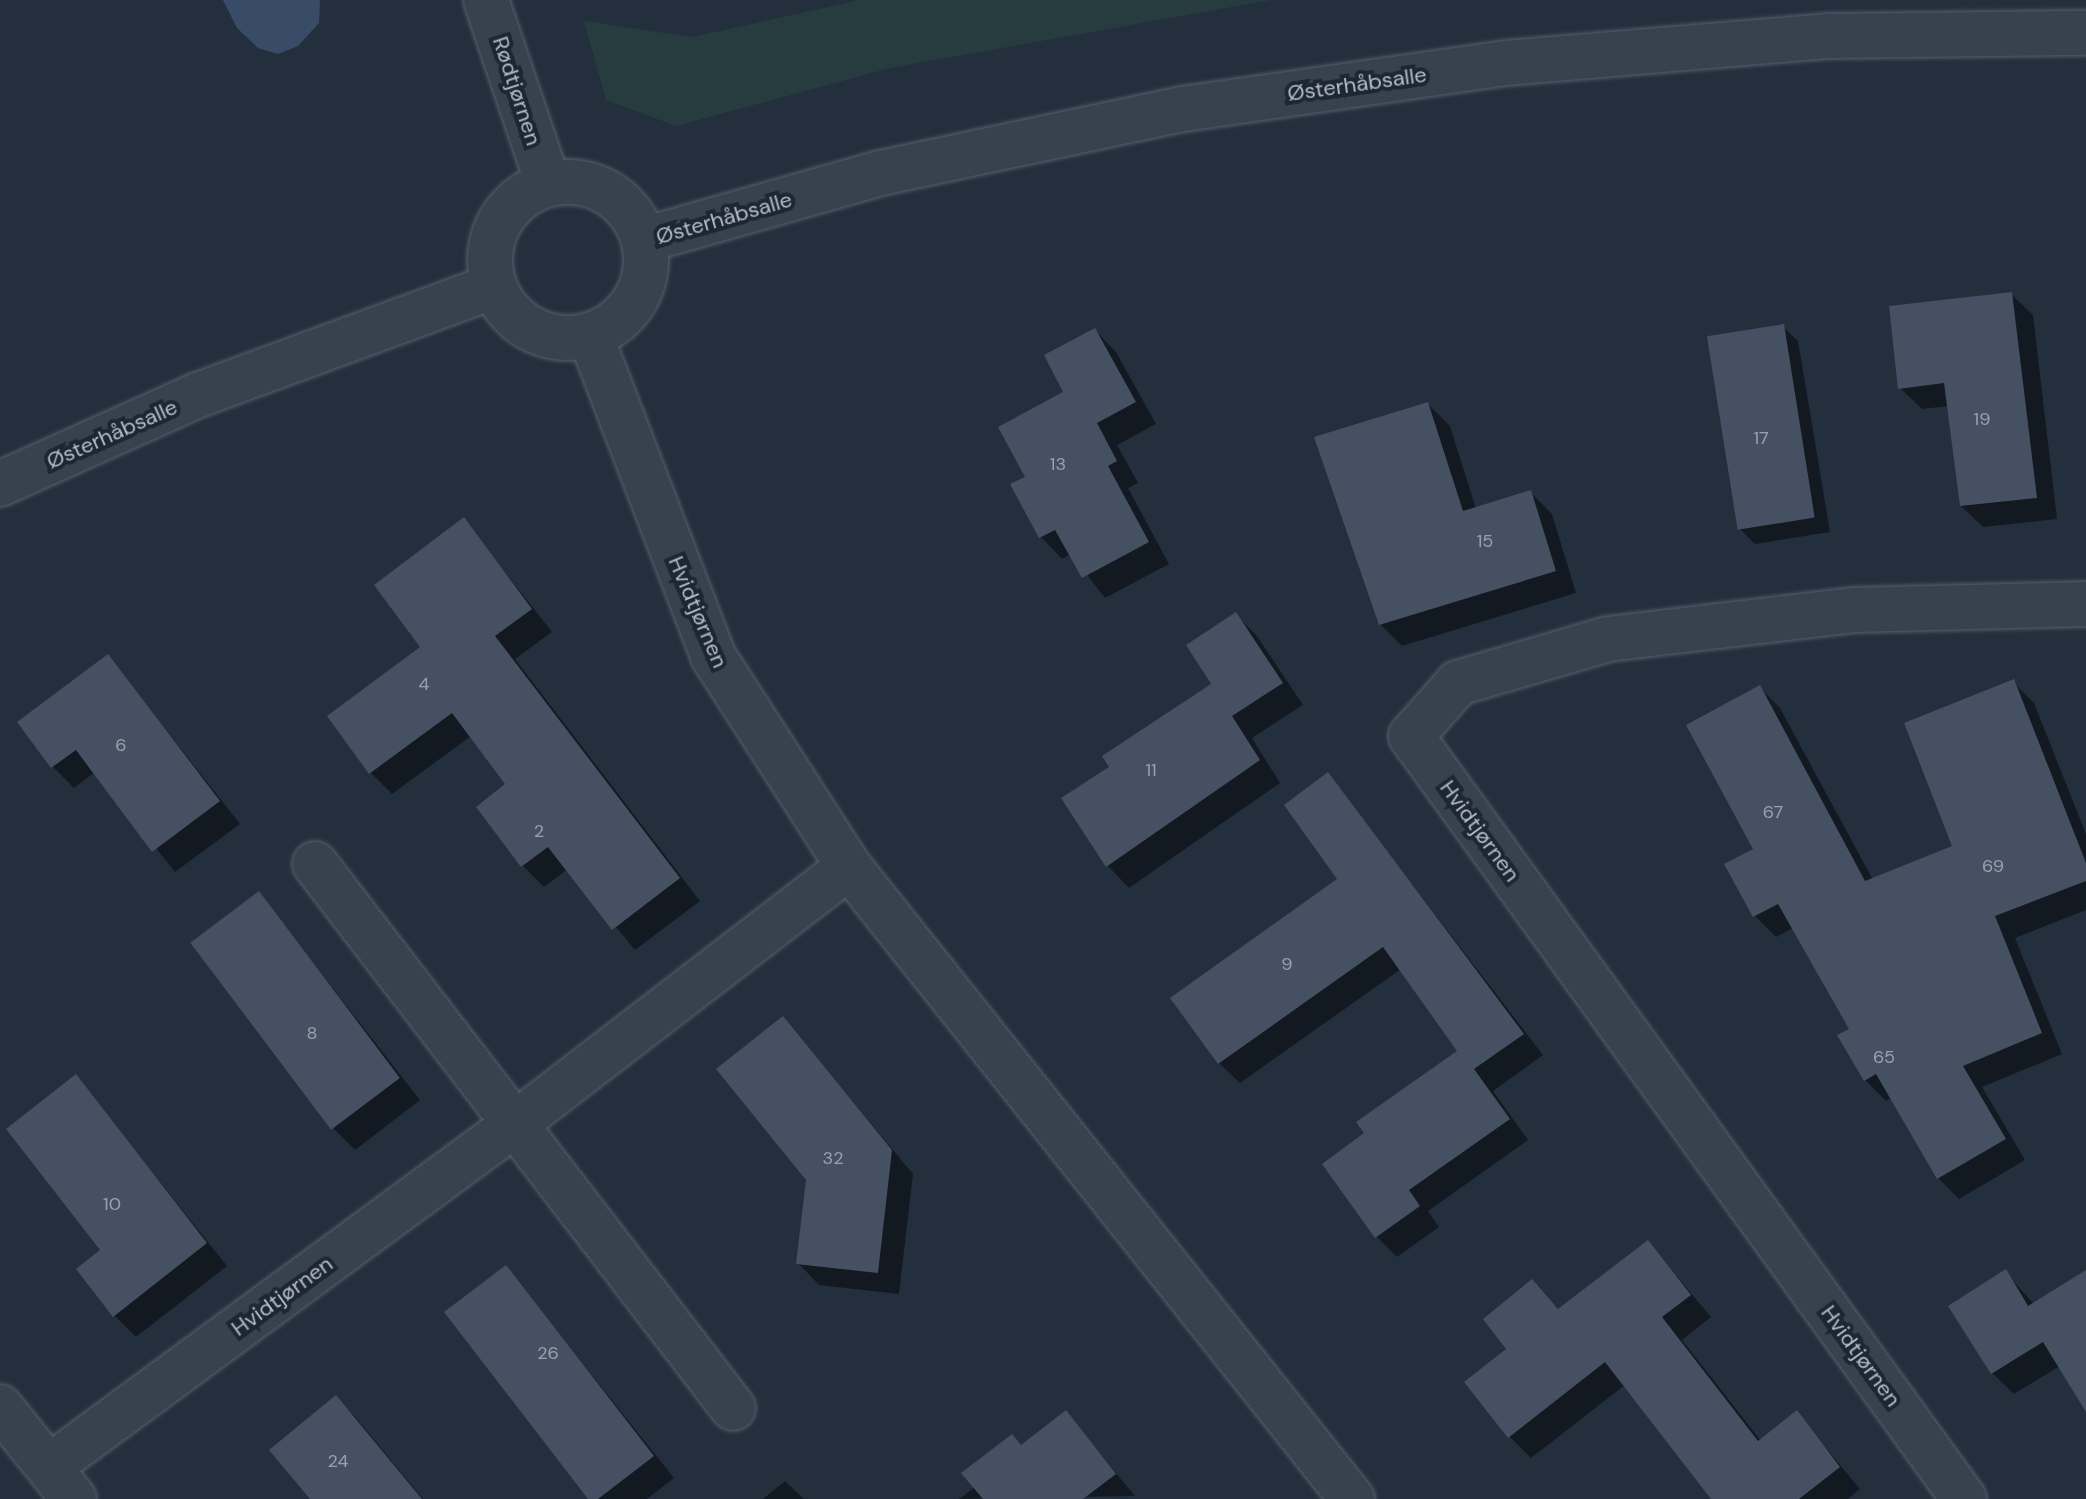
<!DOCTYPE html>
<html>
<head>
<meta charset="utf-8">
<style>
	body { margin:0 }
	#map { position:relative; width:2086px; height:1499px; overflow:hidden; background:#242f3e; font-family:"DM Sans",sans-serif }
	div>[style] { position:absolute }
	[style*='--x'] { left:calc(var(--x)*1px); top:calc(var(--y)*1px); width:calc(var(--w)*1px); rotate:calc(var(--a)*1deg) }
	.green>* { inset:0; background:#263c3f }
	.water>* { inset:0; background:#394c67 }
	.shadow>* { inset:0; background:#0007 }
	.building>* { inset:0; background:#455162; transform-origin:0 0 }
	.roads { filter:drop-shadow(0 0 2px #565f6c) drop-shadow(0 0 2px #565f6c) }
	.minor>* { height:44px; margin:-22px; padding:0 22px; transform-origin:22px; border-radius:22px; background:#38414e }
	.tertiary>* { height:44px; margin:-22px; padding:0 22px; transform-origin:22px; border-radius:22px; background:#38414e }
	.tertiary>.ring { margin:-22px; padding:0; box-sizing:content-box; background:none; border:44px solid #38414e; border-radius:50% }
	span { translate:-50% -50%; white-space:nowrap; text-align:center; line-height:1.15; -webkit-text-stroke:8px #1d2633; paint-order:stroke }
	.number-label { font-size:18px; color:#98a1af }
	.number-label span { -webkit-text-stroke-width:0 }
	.street-label { font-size:22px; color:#b4bcc9 }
</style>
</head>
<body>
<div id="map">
	<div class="green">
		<div style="clip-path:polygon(860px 0,1271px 0,890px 68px,676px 126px,606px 100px,584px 21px,692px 37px)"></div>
	</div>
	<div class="water">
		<div style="clip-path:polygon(223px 0,320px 0,319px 23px,298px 46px,278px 54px,258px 48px,237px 28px)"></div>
	</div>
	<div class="shadow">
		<div style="clip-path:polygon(2011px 294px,2033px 315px,2057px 519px,1983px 527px,1961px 506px,1949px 406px,1922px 409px,1900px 388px)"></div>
		<div style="clip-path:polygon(1783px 327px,1798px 341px,1830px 532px,1755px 544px,1740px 529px)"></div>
		<div style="clip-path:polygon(1095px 330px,1116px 352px,1156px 424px,1117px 445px,1138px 483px,1128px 488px,1169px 564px,1105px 598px,1071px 554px,1062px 559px,1041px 537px,1013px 485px,1028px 478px)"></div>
		<div style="clip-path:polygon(1428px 404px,1450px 426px,1476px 509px,1530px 492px,1552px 514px,1576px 593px,1402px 646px,1380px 624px)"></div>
		<div style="clip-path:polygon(464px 520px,552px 632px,515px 659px,700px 901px,635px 950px,568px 869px,544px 887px,523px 866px,478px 807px,508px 785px,471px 736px,392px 794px,371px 773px,423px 648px)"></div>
		<div style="clip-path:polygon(1236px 615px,1257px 636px,1303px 705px,1252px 738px,1280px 783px,1129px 888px,1108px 866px,1064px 799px,1112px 768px,1211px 687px,1217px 694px)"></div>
		<div style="clip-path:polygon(108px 656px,240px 824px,175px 872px,95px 772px,74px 788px,53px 767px)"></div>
		<div style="clip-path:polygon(2013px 682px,2034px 703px,2086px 834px,2086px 910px,2015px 938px,2062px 1054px,1982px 1087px,2025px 1160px,1959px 1199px,1938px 1178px,1892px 1097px,1886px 1101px,1865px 1080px,1852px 1030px,1793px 928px,1776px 937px,1755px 916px,1759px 687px,1780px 708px,1873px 880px,1955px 847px)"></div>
		<div style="clip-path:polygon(1328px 775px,1543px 1055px,1493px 1091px,1528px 1140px,1428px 1211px,1439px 1227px,1397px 1257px,1376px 1236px,1367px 1134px,1460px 1051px,1401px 969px,1240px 1083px,1219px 1063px,1340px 880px)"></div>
		<div style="clip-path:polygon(259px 894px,420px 1100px,355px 1150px,333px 1128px)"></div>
		<div style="clip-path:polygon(783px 1018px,913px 1174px,899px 1294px,819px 1285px,798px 1263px,808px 1180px)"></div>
		<div style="clip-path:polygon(76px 1077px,227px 1266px,136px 1337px,115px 1316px)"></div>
		<div style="clip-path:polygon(1648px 1242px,1711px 1317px,1682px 1340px,1761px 1441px,1797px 1413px,1860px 1489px,1848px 1499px,1714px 1499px,1625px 1385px,1531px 1458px,1510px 1437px,1508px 1350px,1532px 1282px,1560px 1311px)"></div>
		<div style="clip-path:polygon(506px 1268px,674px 1478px,647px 1499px,591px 1499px)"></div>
		<div style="clip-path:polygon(2005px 1272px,2034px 1304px,2086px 1272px,2086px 1392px,2060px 1366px,2014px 1394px,1992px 1373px)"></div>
		<div style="clip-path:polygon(336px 1398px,357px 1419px,423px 1499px,313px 1499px)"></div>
		<div style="clip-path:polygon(1066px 1413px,1135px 1496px,959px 1499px,975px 1487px)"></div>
		<div style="clip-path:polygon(785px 1481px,804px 1499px,763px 1499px)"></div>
	</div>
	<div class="building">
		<div style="clip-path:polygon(2012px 292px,2037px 498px,1960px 506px,1944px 383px,1898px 389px,1889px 306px)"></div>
		<div style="left:1784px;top:324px;width:196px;height:78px;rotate:81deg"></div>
		<div style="clip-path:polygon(1095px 328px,1136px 402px,1097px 423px,1117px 461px,1108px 466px,1149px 542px,1082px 578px,1055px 530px,1039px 538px,1010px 484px,1025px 477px,998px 427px,1063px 392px,1044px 355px)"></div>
		<div style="clip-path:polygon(1428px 402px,1463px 511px,1531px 490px,1556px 571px,1379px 625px,1314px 437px)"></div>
		<div style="clip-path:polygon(464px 517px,532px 609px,495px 636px,680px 878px,612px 930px,548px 847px,521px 867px,476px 807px,505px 784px,452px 713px,369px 774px,327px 716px,420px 647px,374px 585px)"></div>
		<div style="clip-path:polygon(1236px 612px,1283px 683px,1232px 716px,1260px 760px,1106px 867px,1061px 798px,1109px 767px,1102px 756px,1211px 684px,1224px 704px,1186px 645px)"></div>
		<div style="clip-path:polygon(108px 654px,220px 801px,152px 852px,76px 750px,51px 768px,17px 722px)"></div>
		<div style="clip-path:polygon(2014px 679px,2086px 863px,2086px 881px,1995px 916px,2042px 1033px,1963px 1066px,2006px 1139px,1937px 1179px,1876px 1074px,1864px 1081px,1837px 1035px,1849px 1029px,1778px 904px,1753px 917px,1724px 864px,1753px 849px,1686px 725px,1760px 685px,1865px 881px,1952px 846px,1904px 723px)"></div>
		<div style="clip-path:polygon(1328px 772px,1524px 1034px,1474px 1069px,1510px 1119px,1409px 1190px,1420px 1206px,1375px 1238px,1322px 1164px,1364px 1133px,1356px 1122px,1457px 1051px,1383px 947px,1218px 1064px,1170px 998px,1337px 879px,1284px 805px)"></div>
		<div style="left:259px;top:891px;width:234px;height:86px;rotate:53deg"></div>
		<div style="clip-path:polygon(783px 1016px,892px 1150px,878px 1273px,796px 1264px,806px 1180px,716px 1069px)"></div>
		<div style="clip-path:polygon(76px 1074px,207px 1243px,113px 1317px,76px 1269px,100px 1250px,6px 1129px)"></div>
		<div style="clip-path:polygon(1648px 1240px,1691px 1295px,1662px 1317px,1758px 1441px,1797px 1410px,1840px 1467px,1799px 1499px,1711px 1499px,1605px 1362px,1508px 1438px,1464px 1382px,1506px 1349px,1483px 1319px,1532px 1279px,1558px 1309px)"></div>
		<div style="clip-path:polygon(506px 1265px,654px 1456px,598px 1499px,588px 1499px,444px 1312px)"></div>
		<div style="clip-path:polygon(2006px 1269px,2028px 1306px,2086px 1270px,2086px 1412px,2043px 1342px,1991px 1374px,1948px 1306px)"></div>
		<div style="clip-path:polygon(336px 1395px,422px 1499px,310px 1499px,269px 1450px)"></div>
		<div style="clip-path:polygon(1066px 1410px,1116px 1474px,1083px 1499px,983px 1499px,961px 1473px,1012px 1434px,1021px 1445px)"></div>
	</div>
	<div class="roads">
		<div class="minor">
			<div style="--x:486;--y:0;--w:193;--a:71.3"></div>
			<div style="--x:590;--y:335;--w:344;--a:69"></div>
			<div style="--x:713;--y:656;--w:251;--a:57.2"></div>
			<div style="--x:849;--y:867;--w:808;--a:51.48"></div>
			<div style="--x:315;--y:864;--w:686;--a:52.46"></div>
			<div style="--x:0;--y:1407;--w:118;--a:51.2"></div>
			<div style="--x:49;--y:1467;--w:579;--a:-36.35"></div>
			<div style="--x:515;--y:1124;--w:421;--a:-37.6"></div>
			<div style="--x:1964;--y:1499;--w:942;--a:-125.93"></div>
			<div style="--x:1411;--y:736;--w:71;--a:-48.4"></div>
			<div style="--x:1458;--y:683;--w:156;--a:-16.3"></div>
			<div style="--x:1608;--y:639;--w:249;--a:-6.7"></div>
			<div style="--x:1855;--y:610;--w:231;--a:-1.5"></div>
		</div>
		<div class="tertiary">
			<div class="ring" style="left:490px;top:182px;width:112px;height:112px"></div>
			<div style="--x:644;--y:240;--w:246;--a:-15.8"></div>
			<div style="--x:881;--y:173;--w:309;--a:-12"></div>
			<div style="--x:1183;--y:109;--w:326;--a:-8.1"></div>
			<div style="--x:1506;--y:63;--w:325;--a:-4.8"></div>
			<div style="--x:1830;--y:36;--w:256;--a:-0.7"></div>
			<div style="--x:0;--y:484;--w:217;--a:-24.2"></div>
			<div style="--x:198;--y:395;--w:316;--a:-20.2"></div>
		</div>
	</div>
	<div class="number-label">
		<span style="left:1982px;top:419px">19</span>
		<span style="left:1761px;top:438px">17</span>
		<span style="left:1058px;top:464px">13</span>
		<span style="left:1485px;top:541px">15</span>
		<span style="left:424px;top:684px">4</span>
		<span style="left:121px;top:745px">6</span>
		<span style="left:1151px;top:770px">11</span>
		<span style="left:1773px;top:812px">67</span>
		<span style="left:539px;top:831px">2</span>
		<span style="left:1993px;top:866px">69</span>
		<span style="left:1287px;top:964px">9</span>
		<span style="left:312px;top:1033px">8</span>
		<span style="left:1884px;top:1057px">65</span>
		<span style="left:833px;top:1158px">32</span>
		<span style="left:112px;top:1204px">10</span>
		<span style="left:548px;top:1353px">26</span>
		<span style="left:338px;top:1461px">24</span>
	</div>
	<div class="street-label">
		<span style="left:1357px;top:84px;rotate:-8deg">Østerhåbsalle</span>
		<span style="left:517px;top:91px;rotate:72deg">Rødtjørnen</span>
		<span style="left:724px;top:218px;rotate:-16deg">Østerhåbsalle</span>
		<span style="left:112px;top:434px;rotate:-24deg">Østerhåbsalle</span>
		<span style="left:698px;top:612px;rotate:67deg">Hvidtjørnen</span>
		<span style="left:1480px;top:831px;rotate:54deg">Hvidtjørnen</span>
		<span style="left:282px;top:1296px;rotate:-36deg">Hvidtjørnen</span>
		<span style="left:1861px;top:1356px;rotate:54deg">Hvidtjørnen</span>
	</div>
</div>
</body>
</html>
